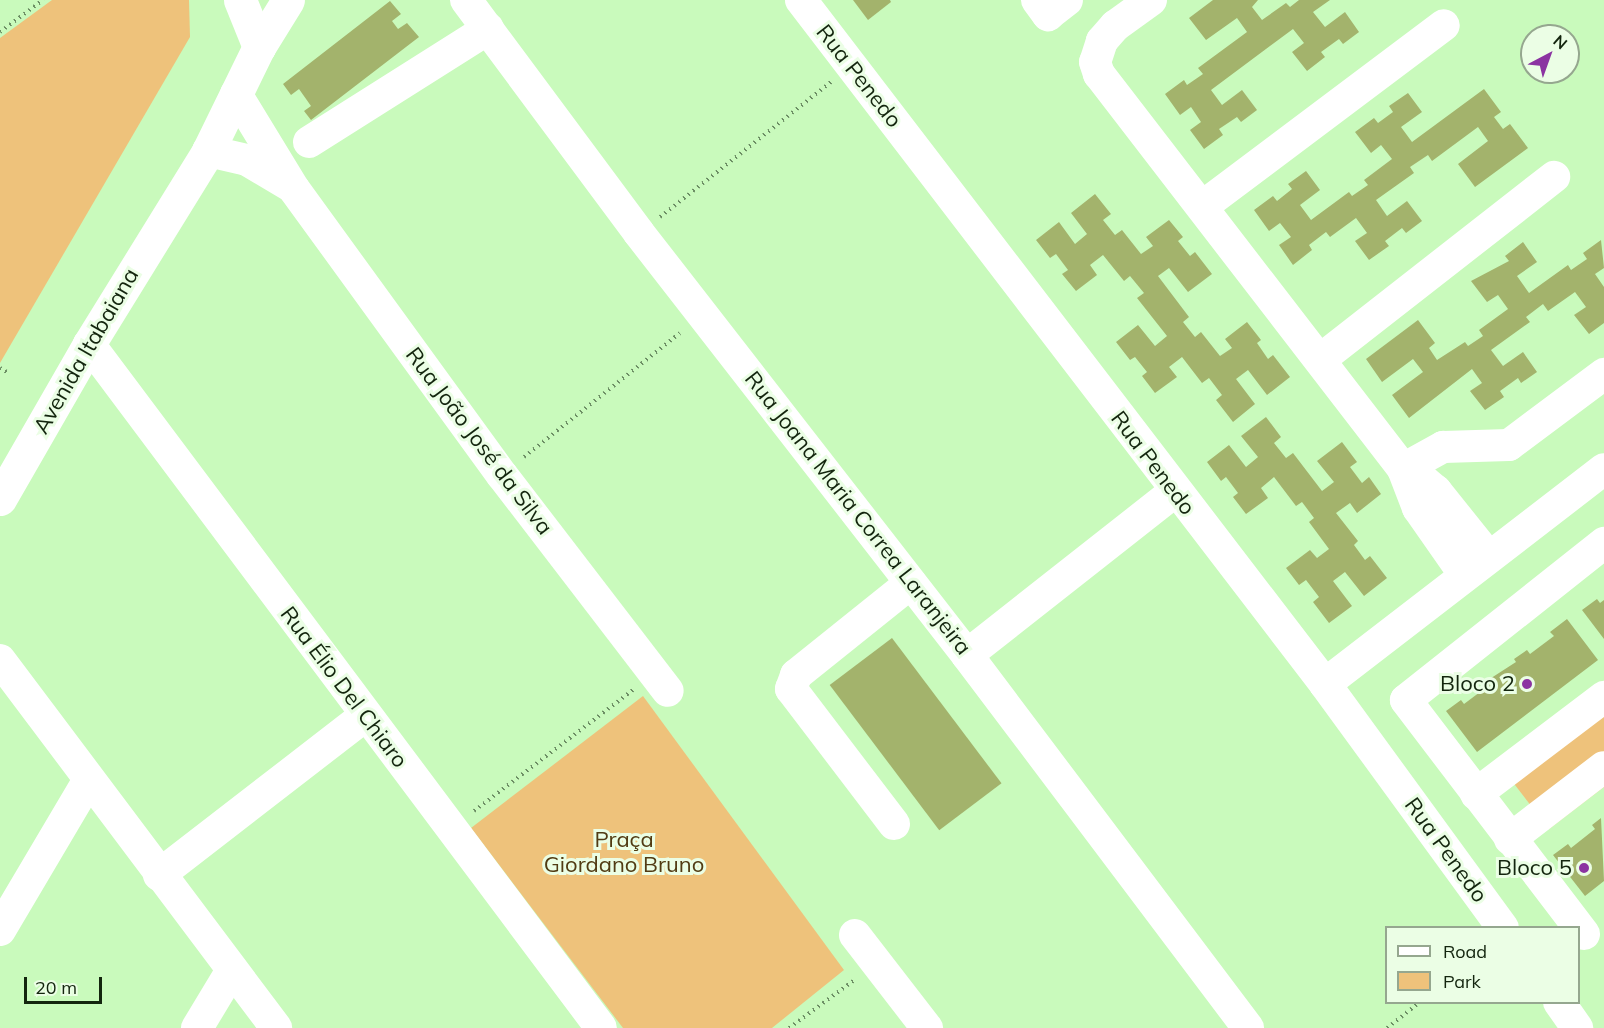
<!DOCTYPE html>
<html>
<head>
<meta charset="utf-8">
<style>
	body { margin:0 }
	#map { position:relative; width:1604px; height:1028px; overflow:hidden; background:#c9fabc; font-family:Mulish,sans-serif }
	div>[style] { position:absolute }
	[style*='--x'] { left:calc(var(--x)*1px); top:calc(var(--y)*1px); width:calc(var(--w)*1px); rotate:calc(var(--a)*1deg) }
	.green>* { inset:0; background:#eec27b }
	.building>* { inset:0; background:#a3b36c; transform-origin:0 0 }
	.path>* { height:4px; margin-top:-2px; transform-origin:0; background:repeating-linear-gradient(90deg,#6c8e64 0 1.5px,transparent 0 6px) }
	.minor>* { height:32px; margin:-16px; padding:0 16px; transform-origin:16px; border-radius:16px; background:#fff }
	.major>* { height:33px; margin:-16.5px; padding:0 16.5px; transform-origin:16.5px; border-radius:16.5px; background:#fff }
	.dots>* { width:16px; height:16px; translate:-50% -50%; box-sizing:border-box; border:3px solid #ebfee5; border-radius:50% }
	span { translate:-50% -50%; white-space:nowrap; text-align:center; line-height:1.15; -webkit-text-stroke:6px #ebfee5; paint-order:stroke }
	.street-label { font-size:22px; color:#13250e }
	.poi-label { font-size:22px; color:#13250e }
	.right { translate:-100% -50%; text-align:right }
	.park-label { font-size:22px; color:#513b13 }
	.legend { position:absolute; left:1385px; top:926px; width:195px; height:78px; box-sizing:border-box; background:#ebfee5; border:2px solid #95a78f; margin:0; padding:8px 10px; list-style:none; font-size:18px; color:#13250e }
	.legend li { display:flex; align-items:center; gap:12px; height:30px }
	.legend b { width:30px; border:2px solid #95a78f }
	.north { position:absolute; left:1520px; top:24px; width:60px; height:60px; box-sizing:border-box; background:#ebfee5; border:2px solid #95a78f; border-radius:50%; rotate:41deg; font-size:16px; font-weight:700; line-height:24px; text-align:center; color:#13250e }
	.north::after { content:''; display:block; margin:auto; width:21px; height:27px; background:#8b34a1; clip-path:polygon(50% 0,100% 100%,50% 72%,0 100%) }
	.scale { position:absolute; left:24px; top:977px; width:78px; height:27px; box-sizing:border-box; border:3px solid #13250e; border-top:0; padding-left:8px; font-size:18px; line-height:21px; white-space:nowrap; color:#13250e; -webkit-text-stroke:4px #ebfee5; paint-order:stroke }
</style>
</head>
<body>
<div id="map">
	<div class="green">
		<div style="clip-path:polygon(52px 0,189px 0,190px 37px,0 363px,0 38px)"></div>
		<div style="clip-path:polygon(1604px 681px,1604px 787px,1549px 829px,1498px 763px)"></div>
		<div style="clip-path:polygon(643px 696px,844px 970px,772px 1028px,623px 1028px,471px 828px)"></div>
	</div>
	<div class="building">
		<div style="clip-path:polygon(853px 0,890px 0,891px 2px,868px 20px)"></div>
		<div style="clip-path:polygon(1213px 0,1258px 0,1252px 7px,1262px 20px,1286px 3px,1290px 7px,1299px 0,1330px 0,1313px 12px,1325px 27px,1345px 12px,1359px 32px,1343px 44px,1339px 39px,1321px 52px,1325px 57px,1307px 71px,1292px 52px,1304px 43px,1293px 29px,1211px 90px,1222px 105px,1242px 90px,1257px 110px,1241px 122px,1237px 117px,1219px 129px,1223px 135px,1204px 149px,1190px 130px,1201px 122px,1191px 107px,1180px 115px,1165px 94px,1184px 80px,1187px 85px,1203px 74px,1198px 68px,1247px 32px,1237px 18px,1206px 40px,1189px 18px)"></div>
		<div style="clip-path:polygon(390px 1px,401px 14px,392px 21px,398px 29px,407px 23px,419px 37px,311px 120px,304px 111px,311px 106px,299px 89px,291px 95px,283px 84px)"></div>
		<div style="clip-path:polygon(1484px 89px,1501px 112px,1494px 117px,1503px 129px,1510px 124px,1528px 148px,1475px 187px,1458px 164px,1488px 141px,1478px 127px,1432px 161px,1428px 155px,1410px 167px,1414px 173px,1376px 200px,1387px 216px,1407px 201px,1422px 221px,1406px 233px,1402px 228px,1385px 241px,1389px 246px,1369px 260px,1355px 241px,1367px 233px,1356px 218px,1330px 237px,1326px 232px,1309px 245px,1312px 250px,1293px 265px,1279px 245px,1291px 237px,1280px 223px,1269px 231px,1254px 210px,1273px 196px,1277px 201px,1292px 189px,1288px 184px,1306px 171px,1320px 190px,1300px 205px,1311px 220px,1349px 192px,1352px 196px,1368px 185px,1364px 180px,1392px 159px,1381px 145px,1371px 153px,1355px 132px,1374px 118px,1378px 123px,1393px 112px,1389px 106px,1408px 93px,1422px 112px,1401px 127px,1412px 142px)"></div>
		<div style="clip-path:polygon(1095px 194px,1111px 214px,1103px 220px,1115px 235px,1122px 230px,1141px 254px,1153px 246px,1146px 237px,1169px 220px,1183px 237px,1178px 241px,1190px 256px,1195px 252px,1212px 274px,1188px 292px,1169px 268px,1158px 276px,1189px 317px,1183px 322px,1195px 337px,1201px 332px,1220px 356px,1232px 348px,1225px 339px,1247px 322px,1261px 340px,1257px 343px,1268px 359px,1273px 355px,1290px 377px,1267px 395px,1248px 370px,1236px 379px,1255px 404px,1233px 422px,1216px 400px,1222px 395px,1209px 378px,1202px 383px,1182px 357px,1169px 367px,1177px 377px,1155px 393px,1142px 376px,1147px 372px,1135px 357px,1130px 360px,1116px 342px,1138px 325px,1155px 346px,1167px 336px,1137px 298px,1144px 293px,1130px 276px,1124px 281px,1103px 255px,1090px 265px,1097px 275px,1076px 291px,1062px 274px,1068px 270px,1056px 254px,1050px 258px,1036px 240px,1059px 222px,1075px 244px,1087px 234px,1071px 213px)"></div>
		<div style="clip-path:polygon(1601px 240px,1604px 268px,1595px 274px,1604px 287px,1604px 323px,1589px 334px,1574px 315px,1586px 307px,1575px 292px,1548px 311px,1543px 304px,1526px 317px,1530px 322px,1491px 350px,1503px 366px,1523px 352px,1537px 372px,1521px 383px,1518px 378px,1500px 391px,1504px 397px,1485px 410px,1470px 391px,1482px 383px,1472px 369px,1409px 418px,1392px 395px,1423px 372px,1413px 359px,1382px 382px,1366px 359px,1418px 320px,1435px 343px,1429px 348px,1437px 360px,1465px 342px,1468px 346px,1483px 336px,1479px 330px,1508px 309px,1498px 295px,1487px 302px,1471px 281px,1509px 261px,1505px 256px,1523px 242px,1537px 262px,1517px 276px,1529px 293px,1568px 265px,1571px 270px,1587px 259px,1583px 253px)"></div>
		<div style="clip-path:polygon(1266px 417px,1281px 437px,1274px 443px,1286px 458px,1293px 453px,1322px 491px,1334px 482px,1317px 461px,1342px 442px,1357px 462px,1350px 467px,1362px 483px,1369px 477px,1381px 494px,1357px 513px,1350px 503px,1336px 513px,1358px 541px,1354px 545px,1365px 560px,1370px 556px,1387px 578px,1364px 596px,1345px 572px,1333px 581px,1352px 606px,1329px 623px,1313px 602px,1319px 597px,1306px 580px,1299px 585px,1286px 568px,1310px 550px,1317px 558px,1329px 549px,1309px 522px,1314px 518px,1302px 502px,1296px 506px,1274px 477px,1261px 488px,1268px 498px,1246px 514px,1233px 497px,1238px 493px,1226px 477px,1221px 481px,1207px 462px,1229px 445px,1246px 467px,1258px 457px,1241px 436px)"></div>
		<div style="clip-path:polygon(1597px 599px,1600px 603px,1604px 600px,1604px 639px,1582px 610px)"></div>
		<div style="clip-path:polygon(1567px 619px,1598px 660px,1477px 752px,1446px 711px,1461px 700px,1464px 704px,1488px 686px,1485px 682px,1516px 662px,1514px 659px,1527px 650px,1530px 654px,1554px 636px,1550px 632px)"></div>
		<div style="left:892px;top:638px;width:182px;height:78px;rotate:53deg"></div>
		<div style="clip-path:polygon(1601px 818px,1604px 881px,1585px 896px,1553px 855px,1568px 844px,1571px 848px,1595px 829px,1592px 825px)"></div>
	</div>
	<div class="path">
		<div style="--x:0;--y:32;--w:54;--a:-36.7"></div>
		<div style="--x:660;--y:217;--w:218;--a:-38.3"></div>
		<div style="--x:0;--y:368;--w:8;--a:30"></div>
		<div style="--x:524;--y:457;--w:199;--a:-38.5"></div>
		<div style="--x:474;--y:811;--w:200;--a:-37.3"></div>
		<div style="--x:789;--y:1028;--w:83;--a:-36.2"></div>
		<div style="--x:1387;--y:1028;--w:42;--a:-38.2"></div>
	</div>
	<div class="minor">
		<div style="--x:466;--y:0;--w:290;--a:53.4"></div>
		<div style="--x:639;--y:233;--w:534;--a:52.14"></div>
		<div style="--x:967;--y:655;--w:467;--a:53"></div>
		<div style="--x:801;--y:0;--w:862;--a:52.54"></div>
		<div style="--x:1325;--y:684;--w:302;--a:53.9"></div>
		<div style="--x:1037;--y:0;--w:19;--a:54"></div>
		<div style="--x:1048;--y:15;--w:24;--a:-38"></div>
		<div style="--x:1151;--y:0;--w:44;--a:144.2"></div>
		<div style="--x:1115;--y:26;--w:20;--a:131"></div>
		<div style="--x:1102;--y:41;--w:22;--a:108"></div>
		<div style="--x:1095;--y:62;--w:13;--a:72"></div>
		<div style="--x:1099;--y:74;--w:498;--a:52.4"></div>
		<div style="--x:1403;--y:469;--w:42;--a:69"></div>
		<div style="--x:1418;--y:508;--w:80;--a:55.1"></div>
		<div style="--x:236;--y:94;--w:111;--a:58.6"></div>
		<div style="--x:294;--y:189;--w:354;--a:54"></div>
		<div style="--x:502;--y:475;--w:272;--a:52.5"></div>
		<div style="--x:309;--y:142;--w:212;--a:-32.3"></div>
		<div style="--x:208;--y:151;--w:40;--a:13"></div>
		<div style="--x:247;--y:160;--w:49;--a:30.8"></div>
		<div style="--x:1203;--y:206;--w:301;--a:-36.9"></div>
		<div style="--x:89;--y:344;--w:854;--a:53.18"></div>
		<div style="--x:1321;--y:359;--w:296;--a:-38"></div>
		<div style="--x:1403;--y:469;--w:46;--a:-28.8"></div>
		<div style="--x:1443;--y:447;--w:66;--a:-1.7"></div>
		<div style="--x:1509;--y:445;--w:119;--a:-36.8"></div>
		<div style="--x:1410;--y:479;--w:14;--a:8"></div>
		<div style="--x:1424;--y:481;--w:16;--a:40"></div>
		<div style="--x:1436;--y:491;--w:83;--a:51.3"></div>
		<div style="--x:967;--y:655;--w:263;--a:-38.2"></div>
		<div style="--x:0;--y:660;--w:460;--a:53.1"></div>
		<div style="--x:1325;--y:684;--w:352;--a:-37.6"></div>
		<div style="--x:1476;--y:794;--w:161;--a:-37.2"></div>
		<div style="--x:894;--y:824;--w:170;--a:-127.3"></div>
		<div style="--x:791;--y:689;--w:15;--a:-70"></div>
		<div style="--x:796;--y:675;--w:147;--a:-38.7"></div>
		<div style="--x:1510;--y:839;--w:118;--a:-37.5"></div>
		<div style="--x:159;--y:875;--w:260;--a:-37.7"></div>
		<div style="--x:0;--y:930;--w:173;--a:-59.4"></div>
		<div style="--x:1584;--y:934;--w:294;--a:-127.3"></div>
		<div style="--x:1406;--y:700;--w:253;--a:-38.4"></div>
		<div style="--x:855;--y:935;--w:118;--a:52.3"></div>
		<div style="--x:1559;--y:1002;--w:32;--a:55"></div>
		<div style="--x:197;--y:1028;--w:68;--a:-58.9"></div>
	</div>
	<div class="major">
		<div style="--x:240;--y:0;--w:51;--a:68"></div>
		<div style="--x:0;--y:499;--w:179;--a:-60.1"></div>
		<div style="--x:89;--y:344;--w:227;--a:-58.3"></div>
		<div style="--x:208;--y:151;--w:116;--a:-63.9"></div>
		<div style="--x:259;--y:47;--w:55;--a:-58.3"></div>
	</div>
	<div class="dots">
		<div style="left:1527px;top:684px;background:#8b34a1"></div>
		<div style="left:1584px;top:868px;background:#8b34a1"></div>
	</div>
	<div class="street-label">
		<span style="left:859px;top:76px;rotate:52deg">Rua Penedo</span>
		<span style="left:86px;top:351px;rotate:-60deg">Avenida Itabaiana</span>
		<span style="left:479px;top:441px;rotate:53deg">Rua João José da Silva</span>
		<span style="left:1153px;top:463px;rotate:53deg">Rua Penedo</span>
		<span style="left:858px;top:513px;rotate:52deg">Rua Joana Maria Correa Laranjeira</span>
		<span style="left:344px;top:687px;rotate:53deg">Rua Élio Del Chiaro</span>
		<span style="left:1446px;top:850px;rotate:54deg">Rua Penedo</span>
	</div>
	<div class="poi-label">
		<span class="right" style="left:1515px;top:684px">Bloco 2</span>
		<span class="right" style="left:1572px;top:868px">Bloco 5</span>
	</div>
	<div class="park-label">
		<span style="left:624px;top:852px">Praça<br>Giordano Bruno</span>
	</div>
	<ul class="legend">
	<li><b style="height:8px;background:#fff"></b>Road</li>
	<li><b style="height:16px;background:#eec27b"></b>Park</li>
	</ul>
	<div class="north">N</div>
	<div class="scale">20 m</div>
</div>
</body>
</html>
